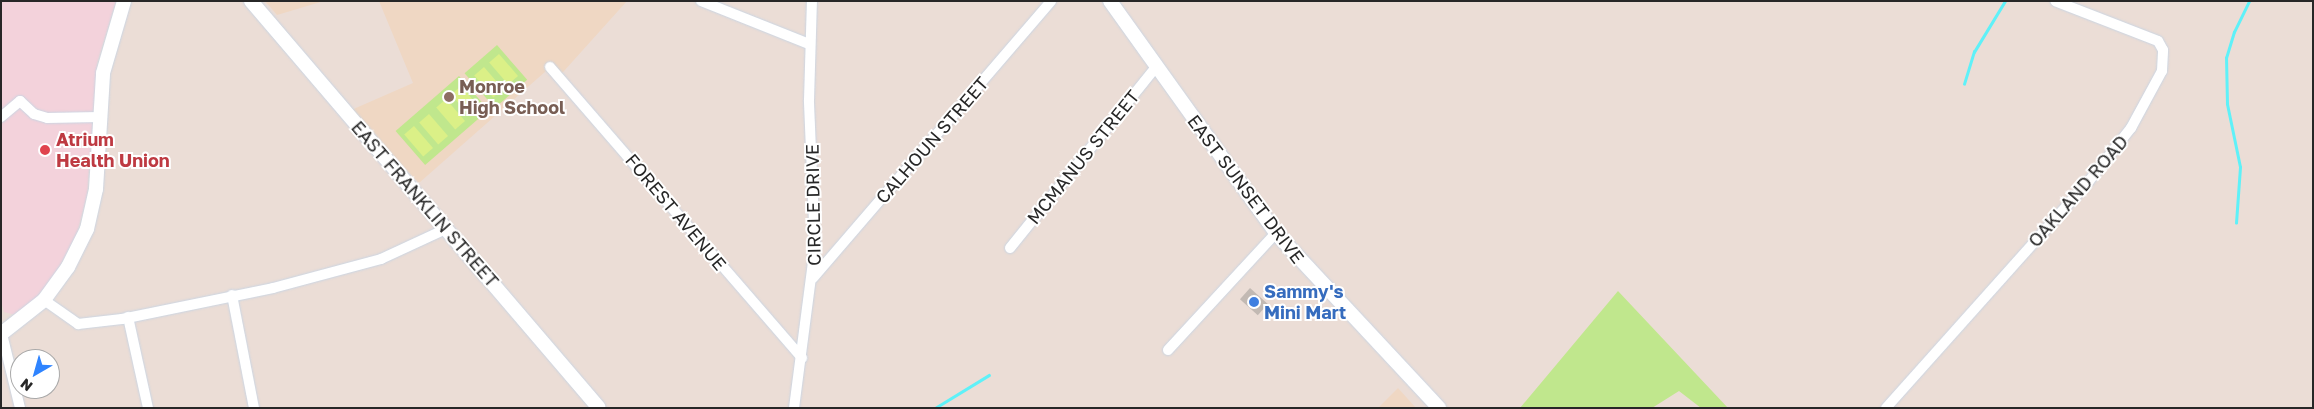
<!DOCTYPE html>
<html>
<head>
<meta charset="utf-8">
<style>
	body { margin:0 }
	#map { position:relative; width:2314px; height:409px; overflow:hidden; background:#ebddd6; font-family:"Golos Text",sans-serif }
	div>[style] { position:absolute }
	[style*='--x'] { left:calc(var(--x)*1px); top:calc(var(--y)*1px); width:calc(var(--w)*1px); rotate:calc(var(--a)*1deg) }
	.education>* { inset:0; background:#efd7c3 }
	.medical>* { inset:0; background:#f3d2db }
	.green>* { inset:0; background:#c0e78d; transform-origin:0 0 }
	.pitch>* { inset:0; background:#dbf087; transform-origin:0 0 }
	.stream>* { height:2.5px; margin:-1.25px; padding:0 1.25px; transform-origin:1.25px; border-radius:1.25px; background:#5ff1f8 }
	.building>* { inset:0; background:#c2b9b3; transform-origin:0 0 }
	.roads { filter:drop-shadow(0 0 1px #cbd5e2) drop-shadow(0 0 1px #cbd5e2) }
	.street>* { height:10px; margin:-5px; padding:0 5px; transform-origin:5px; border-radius:5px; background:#fff }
	.secondary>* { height:14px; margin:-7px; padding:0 7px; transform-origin:7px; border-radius:7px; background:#fff }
	.dots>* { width:14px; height:14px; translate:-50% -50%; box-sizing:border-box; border:2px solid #fff; border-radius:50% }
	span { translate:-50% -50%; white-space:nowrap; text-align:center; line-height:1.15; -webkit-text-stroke:4px #fff; paint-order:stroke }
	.education-label { font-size:18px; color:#785e54; font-weight:700 }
	.left { translate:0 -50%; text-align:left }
	.health-label { font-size:18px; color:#be3a42; font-weight:700 }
	.street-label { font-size:18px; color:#272727 }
	.shop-label { font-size:18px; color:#366cbe; font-weight:700 }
	.frame { position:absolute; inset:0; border:2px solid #272727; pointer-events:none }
	.north { position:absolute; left:10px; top:349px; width:50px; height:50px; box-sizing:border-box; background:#fff; border:1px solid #a9a9a9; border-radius:50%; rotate:218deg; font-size:14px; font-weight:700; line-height:20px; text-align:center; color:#272727 }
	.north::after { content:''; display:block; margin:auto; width:18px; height:22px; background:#2f84ff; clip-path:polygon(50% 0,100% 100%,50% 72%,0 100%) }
</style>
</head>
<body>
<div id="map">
	<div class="education">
		<div style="clip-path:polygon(265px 1px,324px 1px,277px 15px)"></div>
		<div style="clip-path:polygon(379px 1px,627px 1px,555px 81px,546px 71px,419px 183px,349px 111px,413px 83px)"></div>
		<div style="clip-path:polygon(1398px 388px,1416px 408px,1378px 408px)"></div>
	</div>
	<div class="medical">
		<div style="clip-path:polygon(1px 1px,116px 1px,97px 63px,87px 195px,77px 233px,56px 273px,37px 297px,16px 315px,4px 312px,1px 300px)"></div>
	</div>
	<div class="green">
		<div style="left:497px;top:45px;width:46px;height:43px;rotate:49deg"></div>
		<div style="left:459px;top:76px;width:45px;height:84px;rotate:49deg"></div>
		<div style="clip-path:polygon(1618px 291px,1728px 408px,1701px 408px,1679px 391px,1652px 408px,1520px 408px)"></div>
	</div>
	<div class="pitch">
		<div style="left:499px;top:54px;width:29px;height:13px;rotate:49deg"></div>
		<div style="left:484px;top:67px;width:29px;height:13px;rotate:49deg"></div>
		<div style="left:461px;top:86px;width:29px;height:13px;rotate:49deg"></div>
		<div style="left:446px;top:99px;width:29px;height:13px;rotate:49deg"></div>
		<div style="left:429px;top:114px;width:29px;height:13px;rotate:49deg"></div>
		<div style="left:414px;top:126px;width:29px;height:13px;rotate:49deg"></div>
	</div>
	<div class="stream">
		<div style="--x:1964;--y:84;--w:34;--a:-73"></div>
		<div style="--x:1974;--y:52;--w:60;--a:-58.7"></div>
		<div style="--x:2236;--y:223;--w:56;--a:-85.9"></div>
		<div style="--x:2240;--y:167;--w:64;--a:-101.7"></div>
		<div style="--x:2227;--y:104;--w:46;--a:-91.2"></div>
		<div style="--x:2226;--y:58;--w:27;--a:-73"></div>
		<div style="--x:2234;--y:32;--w:34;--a:-64"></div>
		<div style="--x:935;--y:408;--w:63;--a:-31.4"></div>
	</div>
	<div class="building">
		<div style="left:1250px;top:288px;width:24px;height:15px;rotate:42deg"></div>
	</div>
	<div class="roads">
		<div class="street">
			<div style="--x:701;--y:1;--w:116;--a:21.7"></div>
			<div style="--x:550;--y:67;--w:385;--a:49.1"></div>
			<div style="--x:1;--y:117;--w:25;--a:-40"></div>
			<div style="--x:20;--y:101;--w:19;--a:43"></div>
			<div style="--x:34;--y:114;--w:14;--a:17"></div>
			<div style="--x:47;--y:118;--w:52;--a:-1.1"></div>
			<div style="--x:1010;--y:248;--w:233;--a:-51.1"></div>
			<div style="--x:813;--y:278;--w:365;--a:-49.3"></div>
			<div style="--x:232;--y:295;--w:115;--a:79"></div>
			<div style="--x:44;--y:300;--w:42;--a:35.2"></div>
			<div style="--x:78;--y:324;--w:44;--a:-6.5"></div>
			<div style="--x:122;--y:319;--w:154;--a:-11.6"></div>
			<div style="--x:273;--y:288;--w:112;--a:-15"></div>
			<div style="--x:381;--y:259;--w:72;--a:-24.8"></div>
			<div style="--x:128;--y:317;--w:93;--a:77.6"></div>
			<div style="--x:1;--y:330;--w:80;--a:76.3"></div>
			<div style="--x:1168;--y:350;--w:159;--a:-47.3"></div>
			<div style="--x:794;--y:408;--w:163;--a:-82.6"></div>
			<div style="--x:815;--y:246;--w:146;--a:-92.4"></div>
			<div style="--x:809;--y:100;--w:99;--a:-88.3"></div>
			<div style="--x:1886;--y:408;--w:305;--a:-48.2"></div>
			<div style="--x:2089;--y:181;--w:68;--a:-51.6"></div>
			<div style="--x:2131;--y:128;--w:65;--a:-61.5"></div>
			<div style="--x:2162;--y:71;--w:21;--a:-87"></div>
			<div style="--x:2163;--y:50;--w:10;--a:-119"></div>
			<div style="--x:2158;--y:41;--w:110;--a:-158.8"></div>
		</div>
		<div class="secondary">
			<div style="--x:251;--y:1;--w:535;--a:49.47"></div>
			<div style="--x:1110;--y:1;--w:285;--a:54.4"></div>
			<div style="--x:1276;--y:233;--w:239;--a:47"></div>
			<div style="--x:1;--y:334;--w:55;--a:-38.3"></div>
			<div style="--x:44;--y:300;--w:41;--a:-54"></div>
			<div style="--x:68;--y:267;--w:42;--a:-63.4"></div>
			<div style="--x:87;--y:229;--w:41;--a:-77.3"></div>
			<div style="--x:96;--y:189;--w:116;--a:-86.5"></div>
			<div style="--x:103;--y:73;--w:75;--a:-73.7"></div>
		</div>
	</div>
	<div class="dots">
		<div style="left:449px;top:97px;background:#8d6e63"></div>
		<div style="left:45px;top:150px;background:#e0444e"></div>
		<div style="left:1254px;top:302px;background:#3f7fe0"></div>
	</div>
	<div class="education-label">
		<span class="left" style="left:459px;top:97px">Monroe<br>High School</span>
	</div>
	<div class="health-label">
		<span class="left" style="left:56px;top:150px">Atrium<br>Health Union</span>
	</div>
	<div class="street-label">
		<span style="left:932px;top:140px;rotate:-49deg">CALHOUN STREET</span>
		<span style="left:1083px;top:157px;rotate:-51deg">MCMANUS STREET</span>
		<span style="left:1246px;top:189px;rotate:53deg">EAST SUNSET DRIVE</span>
		<span style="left:2078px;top:191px;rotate:-49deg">OAKLAND ROAD</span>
		<span style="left:425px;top:204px;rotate:49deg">EAST FRANKLIN STREET</span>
		<span style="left:813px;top:205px;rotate:-91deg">CIRCLE DRIVE</span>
		<span style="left:676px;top:212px;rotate:50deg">FOREST AVENUE</span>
	</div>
	<div class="shop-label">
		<span class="left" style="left:1264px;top:302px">Sammy's<br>Mini Mart</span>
	</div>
	<div class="frame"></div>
	<div class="north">N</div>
</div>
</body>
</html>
